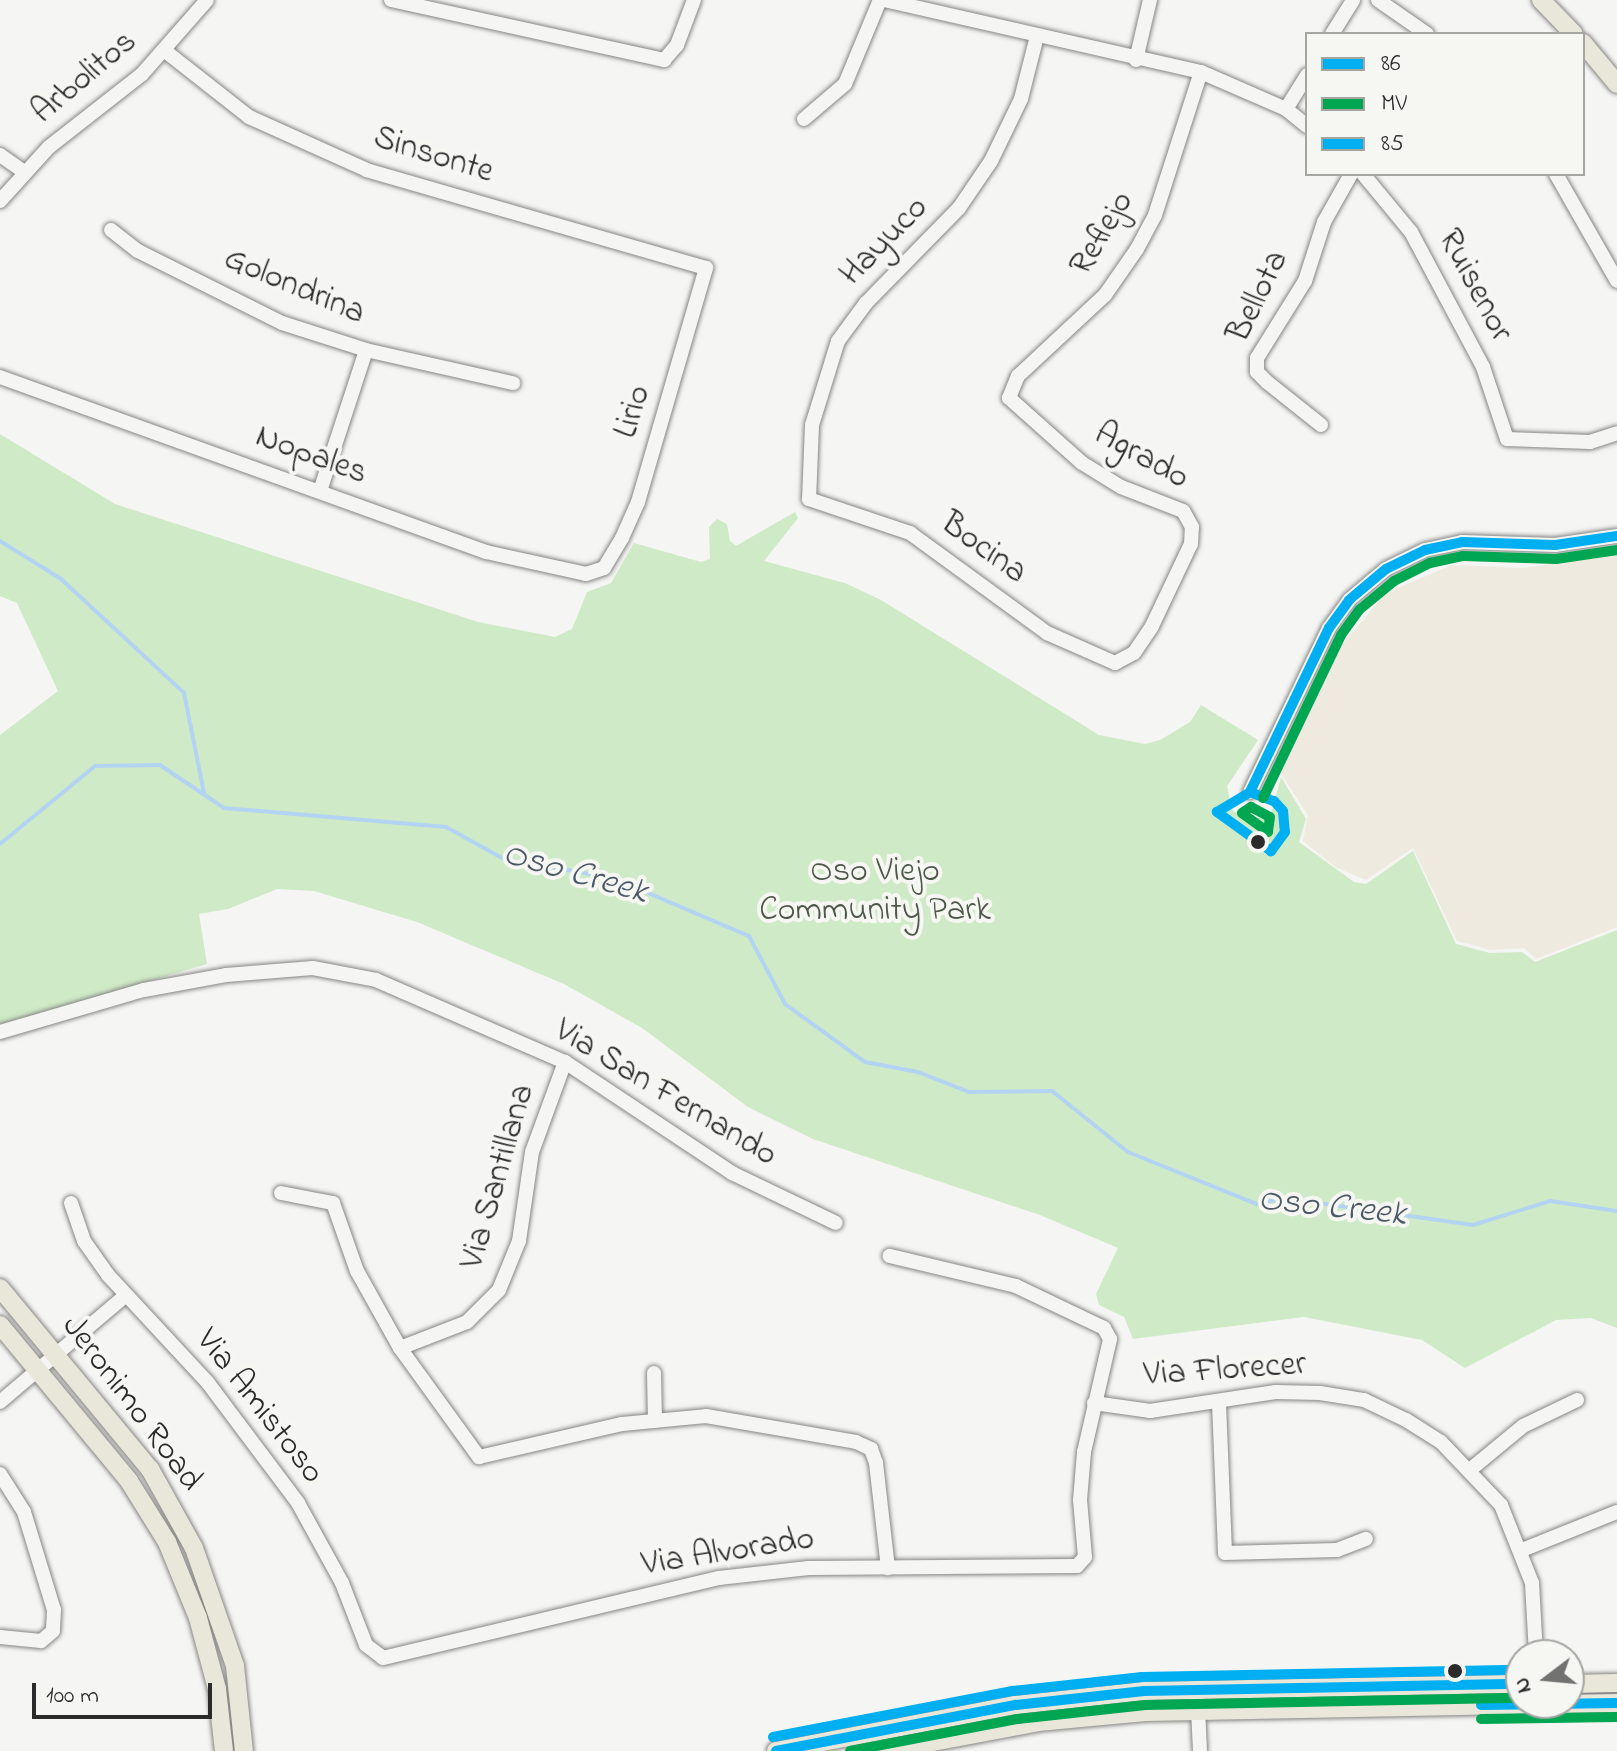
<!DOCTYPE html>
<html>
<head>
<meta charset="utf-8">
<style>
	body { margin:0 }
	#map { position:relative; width:1617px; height:1751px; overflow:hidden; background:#f5f5f3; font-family:"Indie Flower",sans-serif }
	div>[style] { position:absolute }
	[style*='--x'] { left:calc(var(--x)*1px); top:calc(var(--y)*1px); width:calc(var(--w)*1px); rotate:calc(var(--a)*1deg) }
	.built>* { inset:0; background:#eeeae0 }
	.green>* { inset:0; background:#cfeac6 }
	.stream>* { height:4px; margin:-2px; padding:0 2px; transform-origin:2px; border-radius:2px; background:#b3d3f2 }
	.roads { filter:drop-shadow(0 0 2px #868685) drop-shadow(0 0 2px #868685) }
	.minor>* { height:14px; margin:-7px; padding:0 7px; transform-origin:7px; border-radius:7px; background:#f5f5f3 }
	.major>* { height:18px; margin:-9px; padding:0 9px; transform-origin:9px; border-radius:9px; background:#e9e7da }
	.bus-1>* { height:10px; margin:-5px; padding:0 5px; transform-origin:5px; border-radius:5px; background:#00aff2 }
	.bus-2>* { height:10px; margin:-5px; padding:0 5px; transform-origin:5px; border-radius:5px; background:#00a651 }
	.bus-3>* { height:10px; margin:-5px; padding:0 5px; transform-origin:5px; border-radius:5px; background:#00aff2 }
	.dots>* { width:22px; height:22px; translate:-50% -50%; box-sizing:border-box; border:4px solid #f6f6f2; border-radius:50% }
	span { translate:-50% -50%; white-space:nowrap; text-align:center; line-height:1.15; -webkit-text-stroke:8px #f6f6f2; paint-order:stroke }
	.street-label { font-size:34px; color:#2b2b2b }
	.park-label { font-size:34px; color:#4c5848 }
	.water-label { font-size:36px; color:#4b5967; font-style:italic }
	.legend { position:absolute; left:1305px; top:32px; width:280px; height:144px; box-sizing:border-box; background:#f6f6f2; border:2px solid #a5a5a2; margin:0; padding:10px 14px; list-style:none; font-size:24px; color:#2b2b2b }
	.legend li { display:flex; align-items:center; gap:16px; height:40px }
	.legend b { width:40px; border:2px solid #a5a5a2 }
	.north { position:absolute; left:1505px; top:1639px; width:80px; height:80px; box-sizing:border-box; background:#f6f6f2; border:2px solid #a5a5a2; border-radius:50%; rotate:254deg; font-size:22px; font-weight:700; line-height:32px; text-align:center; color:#2b2b2b }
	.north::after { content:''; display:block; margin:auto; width:28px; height:36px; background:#727271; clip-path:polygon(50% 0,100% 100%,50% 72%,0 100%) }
	.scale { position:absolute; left:32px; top:1683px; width:180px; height:36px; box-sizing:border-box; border:4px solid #2b2b2b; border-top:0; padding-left:10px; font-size:24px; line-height:28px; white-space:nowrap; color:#2b2b2b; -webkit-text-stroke:6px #f6f6f2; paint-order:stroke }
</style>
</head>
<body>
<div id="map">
	<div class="built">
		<div style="clip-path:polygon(1617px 555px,1617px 927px,1536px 959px,1524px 948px,1491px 950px,1457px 941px,1413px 848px,1366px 880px,1337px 868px,1303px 841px,1308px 815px,1281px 774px,1283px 763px,1338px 649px,1386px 593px,1452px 565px,1522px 568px)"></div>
	</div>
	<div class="green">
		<div style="clip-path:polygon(0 434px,115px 504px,478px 622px,555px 637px,572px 629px,587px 592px,611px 583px,634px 543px,701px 562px,710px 559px,709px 527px,717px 519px,727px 524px,730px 541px,736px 546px,795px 512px,798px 518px,764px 561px,845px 583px,881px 600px,1099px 735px,1145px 744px,1160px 740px,1190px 722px,1201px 705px,1258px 740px,1227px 786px,1232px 810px,1250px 821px,1271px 814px,1281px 777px,1306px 819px,1299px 842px,1354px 882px,1366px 884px,1413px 851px,1456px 944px,1490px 953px,1522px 952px,1535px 962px,1617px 930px,1617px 1328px,1591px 1318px,1556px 1320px,1465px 1368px,1422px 1340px,1304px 1317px,1133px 1339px,1124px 1317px,1099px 1305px,1096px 1294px,1118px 1248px,1040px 1215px,813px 1139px,748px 1107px,642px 1028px,564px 984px,417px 922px,314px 891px,277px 889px,228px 909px,199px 914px,207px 964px,0 1025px,0 735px,58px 691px,17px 603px,0 596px)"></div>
	</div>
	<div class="stream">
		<div style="--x:0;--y:541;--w:72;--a:31.9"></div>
		<div style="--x:61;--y:579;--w:168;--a:42.8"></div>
		<div style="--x:184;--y:693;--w:102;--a:78.7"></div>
		<div style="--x:0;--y:844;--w:123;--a:-39.4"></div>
		<div style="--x:95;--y:766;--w:65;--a:-0.9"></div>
		<div style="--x:160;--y:765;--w:77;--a:33.9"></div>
		<div style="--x:224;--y:808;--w:223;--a:4.9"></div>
		<div style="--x:446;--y:827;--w:66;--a:28.9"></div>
		<div style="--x:504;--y:859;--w:111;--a:9.9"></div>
		<div style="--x:613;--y:878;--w:148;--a:23.1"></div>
		<div style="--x:749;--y:936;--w:77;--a:62.1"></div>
		<div style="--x:785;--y:1004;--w:99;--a:35.9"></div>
		<div style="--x:865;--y:1062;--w:54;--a:10.7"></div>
		<div style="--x:918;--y:1072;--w:55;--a:21.4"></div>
		<div style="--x:969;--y:1092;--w:83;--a:-0.7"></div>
		<div style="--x:1052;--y:1091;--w:97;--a:38.8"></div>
		<div style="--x:1128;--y:1152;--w:139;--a:22"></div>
		<div style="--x:1257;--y:1204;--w:27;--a:-13"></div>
		<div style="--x:1283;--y:1198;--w:192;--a:8.1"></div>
		<div style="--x:1473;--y:1225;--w:81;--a:-17.3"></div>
		<div style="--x:1550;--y:1201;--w:68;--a:8.5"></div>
	</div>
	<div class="roads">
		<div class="minor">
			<div style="--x:391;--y:0;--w:280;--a:12.4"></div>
			<div style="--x:664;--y:60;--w:20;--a:-49"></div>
			<div style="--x:677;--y:45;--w:48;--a:-69.3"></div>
			<div style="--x:884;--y:0;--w:325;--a:12.8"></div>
			<div style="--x:1201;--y:72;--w:93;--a:23.5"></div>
			<div style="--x:1286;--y:109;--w:27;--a:39"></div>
			<div style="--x:1378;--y:0;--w:60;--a:34.8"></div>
			<div style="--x:1332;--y:34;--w:40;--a:-58"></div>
			<div style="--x:1037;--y:36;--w:65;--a:104.3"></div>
			<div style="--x:1021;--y:99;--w:69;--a:115.8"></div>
			<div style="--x:991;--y:161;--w:57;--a:124.2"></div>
			<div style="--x:959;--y:208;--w:133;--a:134.4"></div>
			<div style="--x:866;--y:303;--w:47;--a:126.4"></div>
			<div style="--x:838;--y:341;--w:88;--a:107.2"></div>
			<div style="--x:812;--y:425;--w:74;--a:92.3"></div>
			<div style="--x:809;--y:499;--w:107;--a:18.6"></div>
			<div style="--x:910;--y:533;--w:170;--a:36.1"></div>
			<div style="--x:1047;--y:633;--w:74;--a:23.8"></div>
			<div style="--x:1115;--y:663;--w:21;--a:-28"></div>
			<div style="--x:1134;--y:653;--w:32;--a:-56"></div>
			<div style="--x:1152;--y:626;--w:91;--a:-64.6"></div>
			<div style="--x:1191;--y:544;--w:17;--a:-87"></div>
			<div style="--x:1192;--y:527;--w:18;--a:-119"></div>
			<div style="--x:1183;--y:511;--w:66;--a:-158.8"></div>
			<div style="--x:1121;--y:487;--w:46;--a:-148.4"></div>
			<div style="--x:1082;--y:463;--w:98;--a:-138.3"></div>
			<div style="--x:1009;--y:398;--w:24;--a:-68"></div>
			<div style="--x:1018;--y:376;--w:119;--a:-43"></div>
			<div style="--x:1105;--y:295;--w:56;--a:-55.2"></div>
			<div style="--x:1137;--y:249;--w:38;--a:-62"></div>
			<div style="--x:1155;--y:215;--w:150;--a:-72.2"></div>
			<div style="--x:1136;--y:60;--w:62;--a:-76.9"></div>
			<div style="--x:1286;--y:109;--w:40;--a:-58"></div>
			<div style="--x:804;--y:119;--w:54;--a:-40.5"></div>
			<div style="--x:845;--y:84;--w:91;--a:-67.4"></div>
			<div style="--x:0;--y:155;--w:29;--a:35"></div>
			<div style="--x:1363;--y:174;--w:75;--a:50.4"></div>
			<div style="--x:1411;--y:232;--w:153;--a:61.9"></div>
			<div style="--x:1483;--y:367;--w:76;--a:71.6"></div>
			<div style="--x:1507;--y:439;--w:83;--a:2.1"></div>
			<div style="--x:1590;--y:442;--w:28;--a:-18"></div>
			<div style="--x:1556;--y:174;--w:123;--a:60.3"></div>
			<div style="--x:0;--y:201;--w:73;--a:-47.8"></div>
			<div style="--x:49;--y:147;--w:118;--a:-38.1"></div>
			<div style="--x:142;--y:74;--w:98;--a:-48.7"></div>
			<div style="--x:111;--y:230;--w:34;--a:38"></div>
			<div style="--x:138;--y:251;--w:161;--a:26.6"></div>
			<div style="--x:282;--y:323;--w:88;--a:17.8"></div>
			<div style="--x:366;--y:350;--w:151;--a:12.7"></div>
			<div style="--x:0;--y:377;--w:517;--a:19.8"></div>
			<div style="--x:486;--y:552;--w:102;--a:12.4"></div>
			<div style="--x:586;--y:574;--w:19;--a:-18"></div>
			<div style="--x:604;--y:568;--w:35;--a:-59"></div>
			<div style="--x:622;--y:538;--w:39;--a:-66"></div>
			<div style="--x:638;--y:502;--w:244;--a:-73.8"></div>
			<div style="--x:706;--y:268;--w:353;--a:-163.9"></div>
			<div style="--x:367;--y:170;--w:129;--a:-155.8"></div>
			<div style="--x:249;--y:117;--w:107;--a:-141.8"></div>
			<div style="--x:1321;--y:425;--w:69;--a:-141.5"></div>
			<div style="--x:1267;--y:382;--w:14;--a:-135"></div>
			<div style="--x:1257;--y:372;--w:14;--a:-90"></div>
			<div style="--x:1257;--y:358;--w:91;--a:-58.1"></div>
			<div style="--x:1305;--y:281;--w:62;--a:-72.1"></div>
			<div style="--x:1324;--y:222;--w:55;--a:-60.6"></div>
			<div style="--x:320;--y:491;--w:148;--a:-71.9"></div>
			<div style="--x:1250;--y:792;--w:182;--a:-64.3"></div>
			<div style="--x:1329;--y:628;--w:34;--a:-54"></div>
			<div style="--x:1349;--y:600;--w:48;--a:-40"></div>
			<div style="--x:1386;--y:569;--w:43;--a:-26"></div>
			<div style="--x:1425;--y:550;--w:38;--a:-12"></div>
			<div style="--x:1462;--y:542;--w:93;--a:1.8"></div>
			<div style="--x:1555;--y:545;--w:63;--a:-8.3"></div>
			<div style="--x:0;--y:1032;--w:150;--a:-16.3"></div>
			<div style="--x:144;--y:990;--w:83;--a:-10.4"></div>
			<div style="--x:226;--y:975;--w:87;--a:-4.6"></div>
			<div style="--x:313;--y:968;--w:64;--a:10.8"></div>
			<div style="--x:376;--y:980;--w:206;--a:23.5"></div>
			<div style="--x:565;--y:1062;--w:201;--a:33.6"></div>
			<div style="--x:732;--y:1173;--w:115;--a:25.7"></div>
			<div style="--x:281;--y:1193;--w:53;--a:10.9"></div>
			<div style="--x:333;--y:1203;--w:72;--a:70.6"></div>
			<div style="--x:357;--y:1271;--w:88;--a:60.8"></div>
			<div style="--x:400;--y:1348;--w:135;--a:54.1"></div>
			<div style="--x:479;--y:1457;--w:147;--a:-13"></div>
			<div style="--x:622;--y:1424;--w:84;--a:-5.4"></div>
			<div style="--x:706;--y:1416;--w:152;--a:9.8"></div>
			<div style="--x:856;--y:1442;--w:17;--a:25"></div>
			<div style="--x:871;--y:1449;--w:15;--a:70"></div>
			<div style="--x:876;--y:1463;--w:106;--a:83.5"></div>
			<div style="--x:71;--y:1203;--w:40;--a:71.1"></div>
			<div style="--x:84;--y:1241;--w:42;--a:54.8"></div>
			<div style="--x:108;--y:1275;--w:147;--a:47.2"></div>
			<div style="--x:208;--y:1383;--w:150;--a:53.1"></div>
			<div style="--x:298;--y:1503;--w:91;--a:61.2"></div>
			<div style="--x:342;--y:1583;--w:66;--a:68.8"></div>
			<div style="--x:366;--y:1645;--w:21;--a:37"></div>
			<div style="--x:383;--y:1658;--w:345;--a:-13.4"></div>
			<div style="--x:719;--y:1578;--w:90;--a:-6.4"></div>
			<div style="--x:808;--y:1568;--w:269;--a:-0.4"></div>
			<div style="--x:1077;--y:1566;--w:12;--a:-48"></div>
			<div style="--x:1085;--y:1557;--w:57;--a:-95"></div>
			<div style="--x:1080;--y:1500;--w:48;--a:-85.2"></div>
			<div style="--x:1084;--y:1452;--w:116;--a:-77"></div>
			<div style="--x:1110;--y:1339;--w:13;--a:-119"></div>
			<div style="--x:1104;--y:1328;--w:98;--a:-154.5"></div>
			<div style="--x:1016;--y:1286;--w:130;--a:-166.6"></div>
			<div style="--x:400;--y:1348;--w:72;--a:-21.2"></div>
			<div style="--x:467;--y:1322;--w:45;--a:-45"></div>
			<div style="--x:499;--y:1290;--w:53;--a:-67.8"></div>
			<div style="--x:519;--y:1241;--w:90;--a:-81.7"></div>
			<div style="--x:532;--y:1152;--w:96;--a:-69.9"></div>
			<div style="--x:654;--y:1373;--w:48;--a:88.8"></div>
			<div style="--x:0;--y:1402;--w:165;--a:-40.3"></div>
			<div style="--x:1094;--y:1403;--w:57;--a:8.1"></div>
			<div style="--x:1150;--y:1411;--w:127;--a:-8.6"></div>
			<div style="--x:1276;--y:1392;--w:44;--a:1.3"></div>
			<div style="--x:1320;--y:1393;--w:45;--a:9"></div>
			<div style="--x:1364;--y:1400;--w:47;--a:25.5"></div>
			<div style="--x:1406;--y:1420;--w:41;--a:32.2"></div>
			<div style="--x:1441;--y:1442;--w:87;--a:46.4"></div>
			<div style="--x:1501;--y:1505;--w:84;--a:68.3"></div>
			<div style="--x:1532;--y:1583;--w:72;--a:86.8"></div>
			<div style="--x:1219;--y:1403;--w:150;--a:87.7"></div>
			<div style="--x:1225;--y:1553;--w:112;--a:-1.5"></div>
			<div style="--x:1337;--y:1550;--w:31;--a:-21"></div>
			<div style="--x:1471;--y:1469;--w:67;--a:-39.6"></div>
			<div style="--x:1523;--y:1426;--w:60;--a:-25.7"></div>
			<div style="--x:0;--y:1474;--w:45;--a:57.7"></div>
			<div style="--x:24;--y:1512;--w:102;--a:73"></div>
			<div style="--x:54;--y:1610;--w:21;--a:93"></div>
			<div style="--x:53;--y:1631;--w:16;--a:140"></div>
			<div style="--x:41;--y:1641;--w:41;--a:-174.4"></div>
			<div style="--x:1522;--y:1550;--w:102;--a:-21.8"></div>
			<div style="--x:1197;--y:1689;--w:62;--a:87.2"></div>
		</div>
		<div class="major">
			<div style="--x:1541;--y:0;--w:47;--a:45.9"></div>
			<div style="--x:1583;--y:43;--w:53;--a:50.3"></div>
			<div style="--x:0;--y:1288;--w:235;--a:50.4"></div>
			<div style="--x:150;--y:1469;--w:90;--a:60.9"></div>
			<div style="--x:194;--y:1548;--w:125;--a:70.8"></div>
			<div style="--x:235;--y:1666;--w:85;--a:84"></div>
			<div style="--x:0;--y:1325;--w:202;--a:50.4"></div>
			<div style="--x:129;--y:1481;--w:72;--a:58.1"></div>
			<div style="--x:167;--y:1542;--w:82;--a:67.8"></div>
			<div style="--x:198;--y:1618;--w:73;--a:75"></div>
			<div style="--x:217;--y:1689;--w:62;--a:83.6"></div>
			<div style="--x:1569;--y:1684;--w:48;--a:-1.2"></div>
			<div style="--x:776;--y:1751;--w:244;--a:-10.9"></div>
			<div style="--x:1016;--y:1705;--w:129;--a:-6.2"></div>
			<div style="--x:1144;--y:1691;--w:377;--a:-1.1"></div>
			<div style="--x:885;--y:1751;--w:156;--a:-10.7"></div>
			<div style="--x:1038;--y:1722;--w:108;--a:-5.3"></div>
			<div style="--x:1146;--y:1712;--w:471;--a:-1.1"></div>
		</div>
	</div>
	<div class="bus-1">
		<div style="--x:1250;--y:792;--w:182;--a:-64.3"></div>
		<div style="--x:1329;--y:628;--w:34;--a:-54"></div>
		<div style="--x:1349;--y:600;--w:48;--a:-40"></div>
		<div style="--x:1386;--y:569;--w:43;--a:-26"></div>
		<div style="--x:1425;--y:550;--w:38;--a:-12"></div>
		<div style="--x:1462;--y:542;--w:93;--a:1.8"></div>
		<div style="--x:1555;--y:545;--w:63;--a:-8.3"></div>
		<div style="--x:1250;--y:792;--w:26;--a:21"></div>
		<div style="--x:1274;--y:801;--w:13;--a:48"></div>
		<div style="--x:1283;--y:811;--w:21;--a:85"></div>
		<div style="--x:1285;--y:832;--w:24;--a:126"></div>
		<div style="--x:1271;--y:851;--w:67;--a:-144.2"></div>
		<div style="--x:1217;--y:812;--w:39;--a:-31"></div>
		<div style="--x:1481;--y:1705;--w:136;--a:-0.8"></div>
		<div style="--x:776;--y:1751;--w:244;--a:-10.9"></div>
		<div style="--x:1016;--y:1705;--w:129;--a:-6.2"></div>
		<div style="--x:1144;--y:1691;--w:377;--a:-1.1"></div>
	</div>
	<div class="bus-2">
		<div style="--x:1263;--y:798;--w:181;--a:-64.4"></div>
		<div style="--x:1341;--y:635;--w:31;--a:-54"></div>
		<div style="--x:1359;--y:610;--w:45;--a:-39.6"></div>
		<div style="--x:1394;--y:581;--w:40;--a:-26.6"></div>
		<div style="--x:1430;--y:563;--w:34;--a:-12"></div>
		<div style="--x:1463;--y:556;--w:93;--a:1.8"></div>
		<div style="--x:1556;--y:559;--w:62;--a:-8.4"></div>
		<div style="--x:1251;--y:807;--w:21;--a:28"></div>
		<div style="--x:1270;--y:817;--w:15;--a:98"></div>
		<div style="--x:1268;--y:832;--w:32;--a:-144"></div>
		<div style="--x:1242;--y:813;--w:11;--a:-34"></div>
		<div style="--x:1481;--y:1719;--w:136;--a:-0.8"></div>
		<div style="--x:850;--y:1751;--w:171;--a:-10.8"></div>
		<div style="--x:1018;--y:1719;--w:128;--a:-6.3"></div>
		<div style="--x:1145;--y:1705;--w:376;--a:-1.1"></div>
	</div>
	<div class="bus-3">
		<div style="--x:773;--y:1737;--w:244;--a:-10.9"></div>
		<div style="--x:1013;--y:1691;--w:130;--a:-6.2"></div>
		<div style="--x:1142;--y:1677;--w:379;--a:-1.1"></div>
	</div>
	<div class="dots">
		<div style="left:1258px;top:842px;background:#2b2b2b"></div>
		<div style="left:1455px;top:1671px;background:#2b2b2b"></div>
	</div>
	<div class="street-label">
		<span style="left:85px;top:78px;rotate:-40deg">Arbolitos</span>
		<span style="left:433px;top:156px;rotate:17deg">Sinsonte</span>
		<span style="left:1103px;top:234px;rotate:-59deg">Reflejo</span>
		<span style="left:885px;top:242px;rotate:-46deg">Hayuco</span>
		<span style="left:1474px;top:286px;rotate:62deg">Ruisenor</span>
		<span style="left:294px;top:287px;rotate:23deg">Golondrina</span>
		<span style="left:1259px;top:297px;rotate:-64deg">Bellota</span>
		<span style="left:634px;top:412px;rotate:-73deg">Lirio</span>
		<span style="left:311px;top:456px;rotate:20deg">Nopales</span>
		<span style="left:1141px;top:457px;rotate:29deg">Agrado</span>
		<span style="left:983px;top:549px;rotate:36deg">Bocina</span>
		<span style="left:665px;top:1094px;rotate:31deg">Via San Fernando</span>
		<span style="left:499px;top:1177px;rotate:-74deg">Via Santillana</span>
		<span style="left:1225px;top:1371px;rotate:-4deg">Via Florecer</span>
		<span style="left:131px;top:1404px;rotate:53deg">Jeronimo Road</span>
		<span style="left:259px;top:1407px;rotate:52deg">Via Amistoso</span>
		<span style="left:728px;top:1553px;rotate:-9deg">Via Alvorado</span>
	</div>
	<div class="park-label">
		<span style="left:875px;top:892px">Oso Viejo<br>Community Park</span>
	</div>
	<div class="water-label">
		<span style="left:575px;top:874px;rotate:16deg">Oso Creek</span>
		<span style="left:1332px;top:1208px;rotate:6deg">Oso Creek</span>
	</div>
	<ul class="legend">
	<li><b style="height:10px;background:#00aff2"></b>86</li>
	<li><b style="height:10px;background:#00a651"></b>MV</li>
	<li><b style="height:10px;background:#00aff2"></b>85</li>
	</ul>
	<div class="north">N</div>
	<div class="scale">100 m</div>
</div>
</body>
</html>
